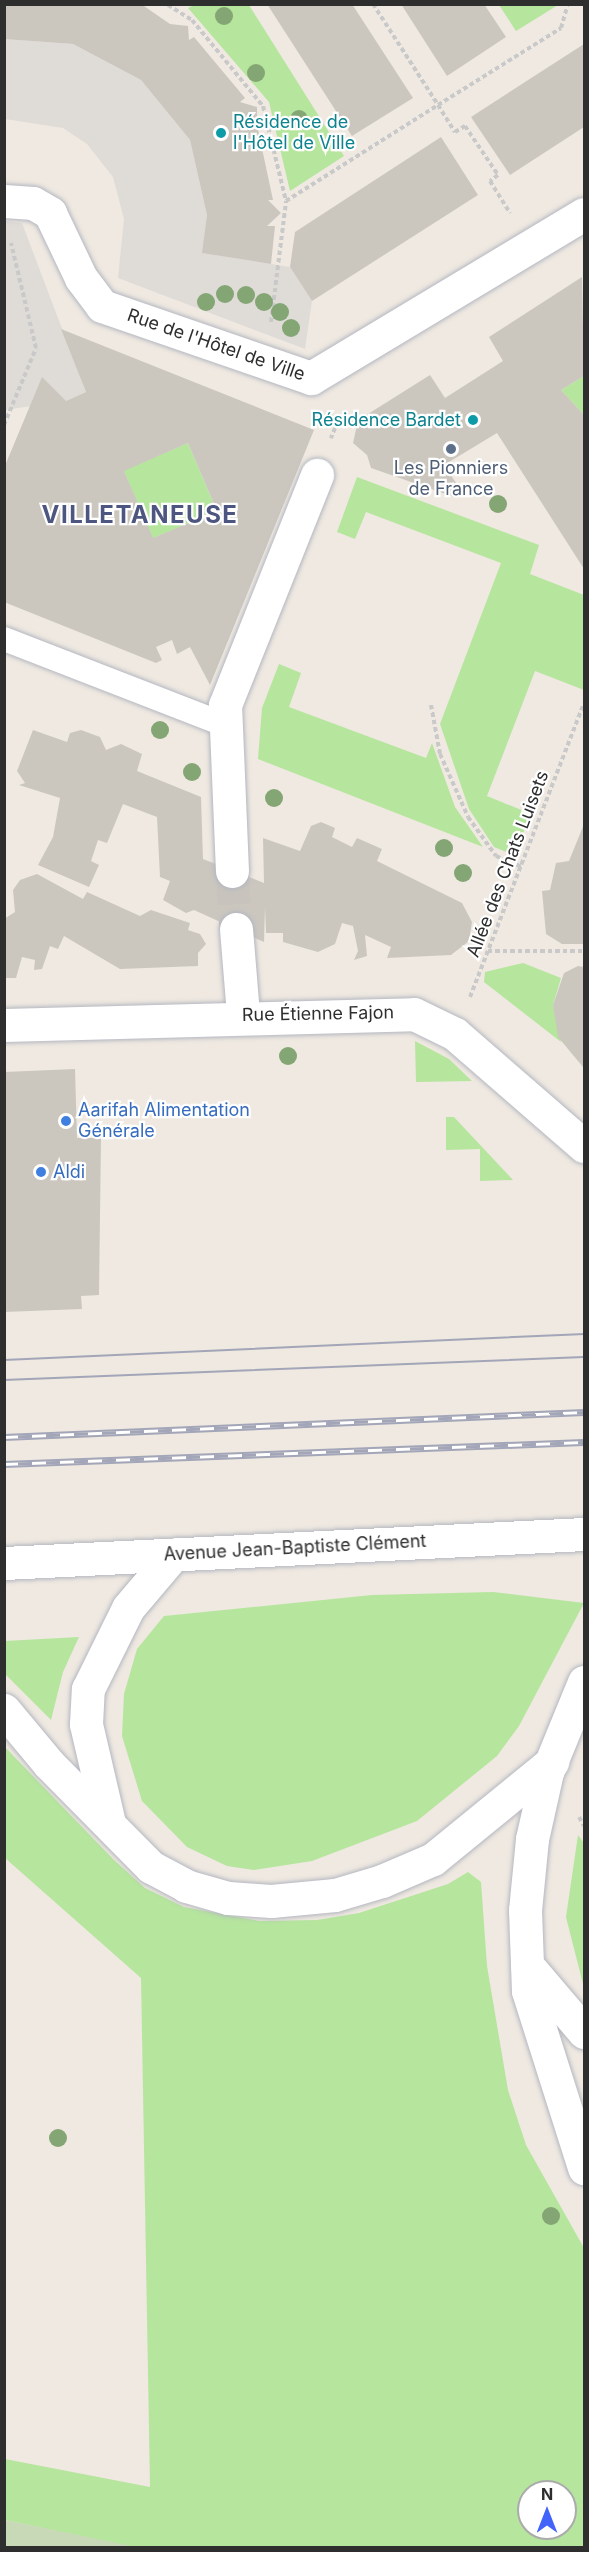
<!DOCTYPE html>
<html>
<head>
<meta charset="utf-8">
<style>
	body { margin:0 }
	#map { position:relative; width:589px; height:2552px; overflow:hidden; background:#efe9e1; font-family:Inter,sans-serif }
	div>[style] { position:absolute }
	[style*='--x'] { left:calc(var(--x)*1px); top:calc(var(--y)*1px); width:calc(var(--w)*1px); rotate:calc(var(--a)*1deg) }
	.green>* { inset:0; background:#b6e59e; transform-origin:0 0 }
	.cemetery>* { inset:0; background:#c8d9b8 }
	.plaza>* { inset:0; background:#dfdcd8 }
	.building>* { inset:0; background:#cbc7bf }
	.street-tunnel>* { height:33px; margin-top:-16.5px; transform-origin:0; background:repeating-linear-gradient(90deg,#c8c4bd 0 33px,transparent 0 49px) }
	.path>* { height:4px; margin-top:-2px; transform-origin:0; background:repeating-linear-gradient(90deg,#c9c9c9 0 4.5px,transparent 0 7.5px) }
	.roads { filter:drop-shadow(0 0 2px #b4b7c1) drop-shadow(0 0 2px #b4b7c1) }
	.lane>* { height:24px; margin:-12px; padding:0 12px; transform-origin:12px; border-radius:12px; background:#fff }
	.street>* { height:33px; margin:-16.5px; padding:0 16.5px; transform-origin:16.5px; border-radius:16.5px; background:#fff }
	.secondary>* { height:33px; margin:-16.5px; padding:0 16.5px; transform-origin:16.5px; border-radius:16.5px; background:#fff }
	.tram>* { height:1.5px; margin:-0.75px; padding:0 0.75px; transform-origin:0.75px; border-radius:0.75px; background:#a3a6b8 }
	.rail>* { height:7px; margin-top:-3.5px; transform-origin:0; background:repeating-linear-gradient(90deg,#fff 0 14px,#a3a6b8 0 28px); box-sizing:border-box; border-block:2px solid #a3a6b8 }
	.trees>* { width:18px; height:18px; margin:-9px; border-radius:50%; background:#84a574 }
	.dots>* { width:16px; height:16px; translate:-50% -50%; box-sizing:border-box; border:3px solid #fff; border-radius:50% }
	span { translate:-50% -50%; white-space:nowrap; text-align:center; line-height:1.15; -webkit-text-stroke:4.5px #fff; paint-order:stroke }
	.culture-label { font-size:18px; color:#0d838f }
	.left { translate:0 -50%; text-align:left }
	.right { translate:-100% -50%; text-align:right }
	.street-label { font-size:18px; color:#2e2e2e }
	.service-label { font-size:18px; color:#4e5e75 }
	.shop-label { font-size:18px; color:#366cbe }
	.district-label { font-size:24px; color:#4d5680; font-weight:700; letter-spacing:1.5px }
	.frame { position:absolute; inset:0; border:6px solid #2e2e2e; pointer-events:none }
	.north { position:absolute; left:517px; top:2480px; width:60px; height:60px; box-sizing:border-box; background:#fff; border:2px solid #ababab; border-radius:50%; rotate:0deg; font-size:16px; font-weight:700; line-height:24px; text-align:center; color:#2e2e2e }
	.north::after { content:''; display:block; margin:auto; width:21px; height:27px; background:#4264fb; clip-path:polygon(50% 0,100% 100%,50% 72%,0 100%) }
</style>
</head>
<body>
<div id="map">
	<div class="green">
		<div style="clip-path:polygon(194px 5px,249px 5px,344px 156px,290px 191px,269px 102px,188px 8px)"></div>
		<div style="clip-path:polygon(499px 5px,558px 5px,516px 31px)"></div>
		<div style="clip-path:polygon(584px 376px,584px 415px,561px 390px)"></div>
		<div style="left:188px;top:443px;width:74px;height:70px;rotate:67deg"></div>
		<div style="clip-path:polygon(357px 477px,539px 545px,530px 574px,584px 595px,584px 690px,535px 671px,487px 796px,531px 814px,514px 855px,494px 847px,469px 809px,440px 724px,501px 563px,366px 512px,355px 539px,337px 532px)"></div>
		<div style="clip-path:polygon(279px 664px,301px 673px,289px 707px,426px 758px,432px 743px,455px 807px,483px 847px,258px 759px,262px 708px)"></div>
		<div style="clip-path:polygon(523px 963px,561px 978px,553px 1005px,561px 1042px,484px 982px,485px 972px)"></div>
		<div style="clip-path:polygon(415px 1041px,449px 1059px,472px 1081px,416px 1082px)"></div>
		<div style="clip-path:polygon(446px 1117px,454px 1117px,513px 1180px,480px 1181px,480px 1149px,446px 1150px)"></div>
		<div style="clip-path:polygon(493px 1592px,584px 1603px,519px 1726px,497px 1756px,417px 1821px,312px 1861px,254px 1870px,227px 1866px,187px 1847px,142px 1801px,122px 1736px,124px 1694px,137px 1649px,164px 1616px,372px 1595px)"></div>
		<div style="clip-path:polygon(79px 1637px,63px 1672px,51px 1720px,5px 1674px,5px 1641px)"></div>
		<div style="clip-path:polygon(evenodd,4px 1746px,114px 1860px,145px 1888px,184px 1907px,260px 1921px,317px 1920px,359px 1913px,448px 1884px,468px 1872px,481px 1882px,487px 1966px,508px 2090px,526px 2145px,584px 2248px,584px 2547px,136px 2548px,5px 2520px,5px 2459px,150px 2487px,141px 1978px,5px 1858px,4px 1746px,529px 2492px,565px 2492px,565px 2528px,529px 2528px,529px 2492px)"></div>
		<div style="clip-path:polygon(578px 1835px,584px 1843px,584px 1988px,566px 1917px)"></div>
	</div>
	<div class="cemetery">
		<div style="clip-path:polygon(5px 2520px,136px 2547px,5px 2547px)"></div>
	</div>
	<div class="plaza">
		<div style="clip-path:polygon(5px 39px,73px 44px,141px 80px,190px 140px,207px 215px,203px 253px,290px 267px,312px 301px,305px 349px,118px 278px,124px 219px,113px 177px,87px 144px,63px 128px,5px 119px)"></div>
		<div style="clip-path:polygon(4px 221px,22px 223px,86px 392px,66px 401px,5px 410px)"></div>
	</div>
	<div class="building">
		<div style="clip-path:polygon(4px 4px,141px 4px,170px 24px,188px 26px,189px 40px,194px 37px,245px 98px,240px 102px,257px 107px,257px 119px,250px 126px,257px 125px,273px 200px,268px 200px,281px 213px,267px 226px,275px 226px,271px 264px,202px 253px,207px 215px,190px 140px,141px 80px,73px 44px,4px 39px)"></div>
		<div style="clip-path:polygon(267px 4px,352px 4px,413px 98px,352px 136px)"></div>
		<div style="clip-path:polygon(401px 4px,484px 4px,506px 37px,447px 76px)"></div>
		<div style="clip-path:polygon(584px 44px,584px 127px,510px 175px,471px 117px)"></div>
		<div style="clip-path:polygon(441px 137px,478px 195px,312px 301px,290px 267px,295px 232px)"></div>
		<div style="clip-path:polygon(582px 277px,584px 376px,561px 390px,584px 415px,584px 569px,497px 433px,444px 465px,458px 486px,454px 497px,371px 468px,367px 455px,353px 443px,357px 425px,368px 414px,430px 375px,445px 398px,503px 361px,489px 337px)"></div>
		<div style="clip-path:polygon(evenodd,61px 329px,314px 430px,210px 685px,190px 647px,177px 654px,172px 640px,156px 647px,162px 660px,156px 663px,4px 602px,4px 468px,42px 377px,66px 401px,86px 392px,61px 329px,188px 443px,217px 511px,153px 538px,124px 471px,188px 443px)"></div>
		<div style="clip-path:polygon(33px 730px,67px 742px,70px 733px,81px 730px,100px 737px,106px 750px,121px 744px,142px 754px,137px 771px,201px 797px,203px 859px,264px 883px,263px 838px,300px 851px,311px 826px,321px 822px,335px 828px,332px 837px,352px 847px,357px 838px,382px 849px,377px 861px,462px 903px,472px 922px,469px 941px,451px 955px,387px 958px,391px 947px,365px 935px,367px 956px,354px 960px,358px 951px,353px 926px,342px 923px,335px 944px,318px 952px,283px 942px,283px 933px,266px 933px,265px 907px,264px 942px,194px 910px,186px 913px,163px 900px,170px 881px,160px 877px,157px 817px,123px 804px,107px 843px,98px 840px,91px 861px,99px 865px,89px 887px,38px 865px,53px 837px,60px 798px,19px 785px,25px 783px,17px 771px)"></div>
		<div style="clip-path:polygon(584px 824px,584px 944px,562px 944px,546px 934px,542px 891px,550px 890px,556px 863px,569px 861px)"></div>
		<div style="clip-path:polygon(37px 874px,83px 899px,87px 892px,140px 916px,151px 910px,190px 923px,188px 930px,200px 934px,206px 944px,198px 953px,198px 966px,120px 969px,64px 936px,58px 949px,50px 946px,42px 969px,34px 970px,35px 960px,22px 957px,16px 978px,4px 978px,4px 919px,15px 912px,13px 890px,20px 880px)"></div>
		<div style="clip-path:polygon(578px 966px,584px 967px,583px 1067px,558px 1037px,553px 1005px,564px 973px)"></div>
		<div style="clip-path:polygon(75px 1069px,77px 1138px,101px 1138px,99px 1295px,81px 1296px,82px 1309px,4px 1312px,4px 1072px)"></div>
	</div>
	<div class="street-tunnel">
		<div style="--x:232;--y:871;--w:58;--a:86.1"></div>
	</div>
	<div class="path">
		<div style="--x:373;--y:4;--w:120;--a:57.2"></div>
		<div style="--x:438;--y:105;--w:145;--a:-32"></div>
		<div style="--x:561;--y:28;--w:25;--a:-74"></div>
		<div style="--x:168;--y:5;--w:28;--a:32"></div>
		<div style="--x:192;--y:20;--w:112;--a:50.5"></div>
		<div style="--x:263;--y:106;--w:98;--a:76.4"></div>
		<div style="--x:271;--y:322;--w:122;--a:-82.9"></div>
		<div style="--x:286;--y:201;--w:180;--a:-32.3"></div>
		<div style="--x:438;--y:105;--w:32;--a:58"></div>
		<div style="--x:455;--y:132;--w:12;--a:-31"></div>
		<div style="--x:465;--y:126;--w:59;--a:56"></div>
		<div style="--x:498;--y:175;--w:10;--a:143"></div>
		<div style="--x:490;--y:181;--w:38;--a:58"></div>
		<div style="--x:330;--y:414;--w:15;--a:70"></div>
		<div style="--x:335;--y:428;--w:11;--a:112"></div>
		<div style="--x:4;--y:425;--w:83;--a:-67.4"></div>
		<div style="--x:36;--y:348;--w:108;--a:-103.4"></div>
		<div style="--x:431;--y:705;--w:50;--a:79.6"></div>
		<div style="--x:440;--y:754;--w:69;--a:66"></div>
		<div style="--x:468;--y:817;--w:48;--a:54.3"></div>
		<div style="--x:496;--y:856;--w:28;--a:23"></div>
		<div style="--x:488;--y:951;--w:96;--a:0"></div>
		<div style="--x:470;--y:997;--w:315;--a:-68.8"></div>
		<div style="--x:579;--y:1817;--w:10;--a:61"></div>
	</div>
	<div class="roads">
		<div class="lane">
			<div style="--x:4;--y:639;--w:235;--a:21.2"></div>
		</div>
		<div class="street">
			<div style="--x:4;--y:201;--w:29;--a:4"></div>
			<div style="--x:33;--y:203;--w:20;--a:30"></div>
			<div style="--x:50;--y:213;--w:72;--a:64.5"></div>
			<div style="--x:81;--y:278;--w:35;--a:53"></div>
			<div style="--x:102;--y:306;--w:221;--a:19"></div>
			<div style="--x:311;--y:378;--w:318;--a:-31"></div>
			<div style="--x:232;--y:871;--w:166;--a:-92.4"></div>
			<div style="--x:225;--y:705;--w:248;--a:-68.2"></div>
			<div style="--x:236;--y:929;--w:86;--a:85.3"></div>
			<div style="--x:4;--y:1025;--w:410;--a:-1.5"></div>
			<div style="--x:414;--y:1014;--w:46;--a:26"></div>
			<div style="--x:455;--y:1034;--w:171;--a:41"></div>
		</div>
		<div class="secondary">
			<div style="--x:4;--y:1563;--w:581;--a:-2.86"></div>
			<div style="--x:584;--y:1682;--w:97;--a:112.3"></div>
			<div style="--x:547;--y:1772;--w:69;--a:102.6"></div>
			<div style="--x:532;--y:1839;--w:71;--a:95.6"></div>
			<div style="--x:525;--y:1910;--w:81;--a:87.9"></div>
			<div style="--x:528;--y:1991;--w:186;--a:72.4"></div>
			<div style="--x:4;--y:1710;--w:70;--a:50.2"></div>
			<div style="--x:49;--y:1764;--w:145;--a:45.3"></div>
			<div style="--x:151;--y:1867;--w:40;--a:28"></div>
			<div style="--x:186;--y:1886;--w:44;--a:15.9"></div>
			<div style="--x:228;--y:1898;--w:43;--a:4"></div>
			<div style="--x:271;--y:1901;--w:64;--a:-5.4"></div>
			<div style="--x:335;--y:1895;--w:49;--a:-16.6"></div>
			<div style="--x:382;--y:1881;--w:56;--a:-23.3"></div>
			<div style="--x:433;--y:1859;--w:154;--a:-39.2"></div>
			<div style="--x:109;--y:1823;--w:102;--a:-103.1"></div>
			<div style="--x:86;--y:1724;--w:35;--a:-87"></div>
			<div style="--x:88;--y:1689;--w:90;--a:-63.7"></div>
			<div style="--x:128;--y:1608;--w:70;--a:-49.7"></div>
			<div style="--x:527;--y:1965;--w:88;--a:49.6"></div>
		</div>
	</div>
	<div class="tram">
		<div style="--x:4;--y:1360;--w:581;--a:-2.57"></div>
		<div style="--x:4;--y:1380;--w:580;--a:-2.27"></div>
	</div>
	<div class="rail">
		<div style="--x:4;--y:1437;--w:581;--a:-2.47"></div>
		<div style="--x:4;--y:1464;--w:580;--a:-2.17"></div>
	</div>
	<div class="trees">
		<div style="left:224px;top:16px"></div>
		<div style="left:256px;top:73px"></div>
		<div style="left:299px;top:119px"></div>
		<div style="left:225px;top:294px"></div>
		<div style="left:246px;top:295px"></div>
		<div style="left:206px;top:302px"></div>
		<div style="left:264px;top:302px"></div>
		<div style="left:280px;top:312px"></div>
		<div style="left:291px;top:328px"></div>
		<div style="left:498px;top:504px"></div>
		<div style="left:160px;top:730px"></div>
		<div style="left:192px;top:772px"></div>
		<div style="left:274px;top:798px"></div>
		<div style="left:444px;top:848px"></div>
		<div style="left:463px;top:873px"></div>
		<div style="left:288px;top:1056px"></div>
		<div style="left:58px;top:2138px"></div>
		<div style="left:551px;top:2216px"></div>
	</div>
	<div class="dots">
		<div style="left:221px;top:133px;background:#0f9aa8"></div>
		<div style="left:473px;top:420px;background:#0f9aa8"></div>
		<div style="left:451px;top:449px;background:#5c6f8a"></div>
		<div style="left:66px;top:1121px;background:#3f7fe0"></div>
		<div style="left:41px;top:1172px;background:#3f7fe0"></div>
	</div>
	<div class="culture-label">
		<span class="left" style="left:233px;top:133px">Résidence de<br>l'Hôtel de Ville</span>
		<span class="right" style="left:461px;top:420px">Résidence Bardet</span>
	</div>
	<div class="street-label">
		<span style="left:216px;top:345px;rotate:19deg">Rue de l'Hôtel de Ville</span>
		<span style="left:508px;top:864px;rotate:-69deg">Allée des Chats Luisets</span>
		<span style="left:318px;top:1014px;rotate:-1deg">Rue Étienne Fajon</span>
		<span style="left:295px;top:1548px;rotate:-3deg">Avenue Jean-Baptiste Clément</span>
	</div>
	<div class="service-label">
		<span style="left:451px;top:479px">Les Pionniers<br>de France</span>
	</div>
	<div class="shop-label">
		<span class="left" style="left:78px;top:1121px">Aarifah Alimentation<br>Générale</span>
		<span class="left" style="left:53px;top:1172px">Aldi</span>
	</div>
	<div class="district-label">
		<span style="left:140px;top:515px">VILLETANEUSE</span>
	</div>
	<div class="frame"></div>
	<div class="north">N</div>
</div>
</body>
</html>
